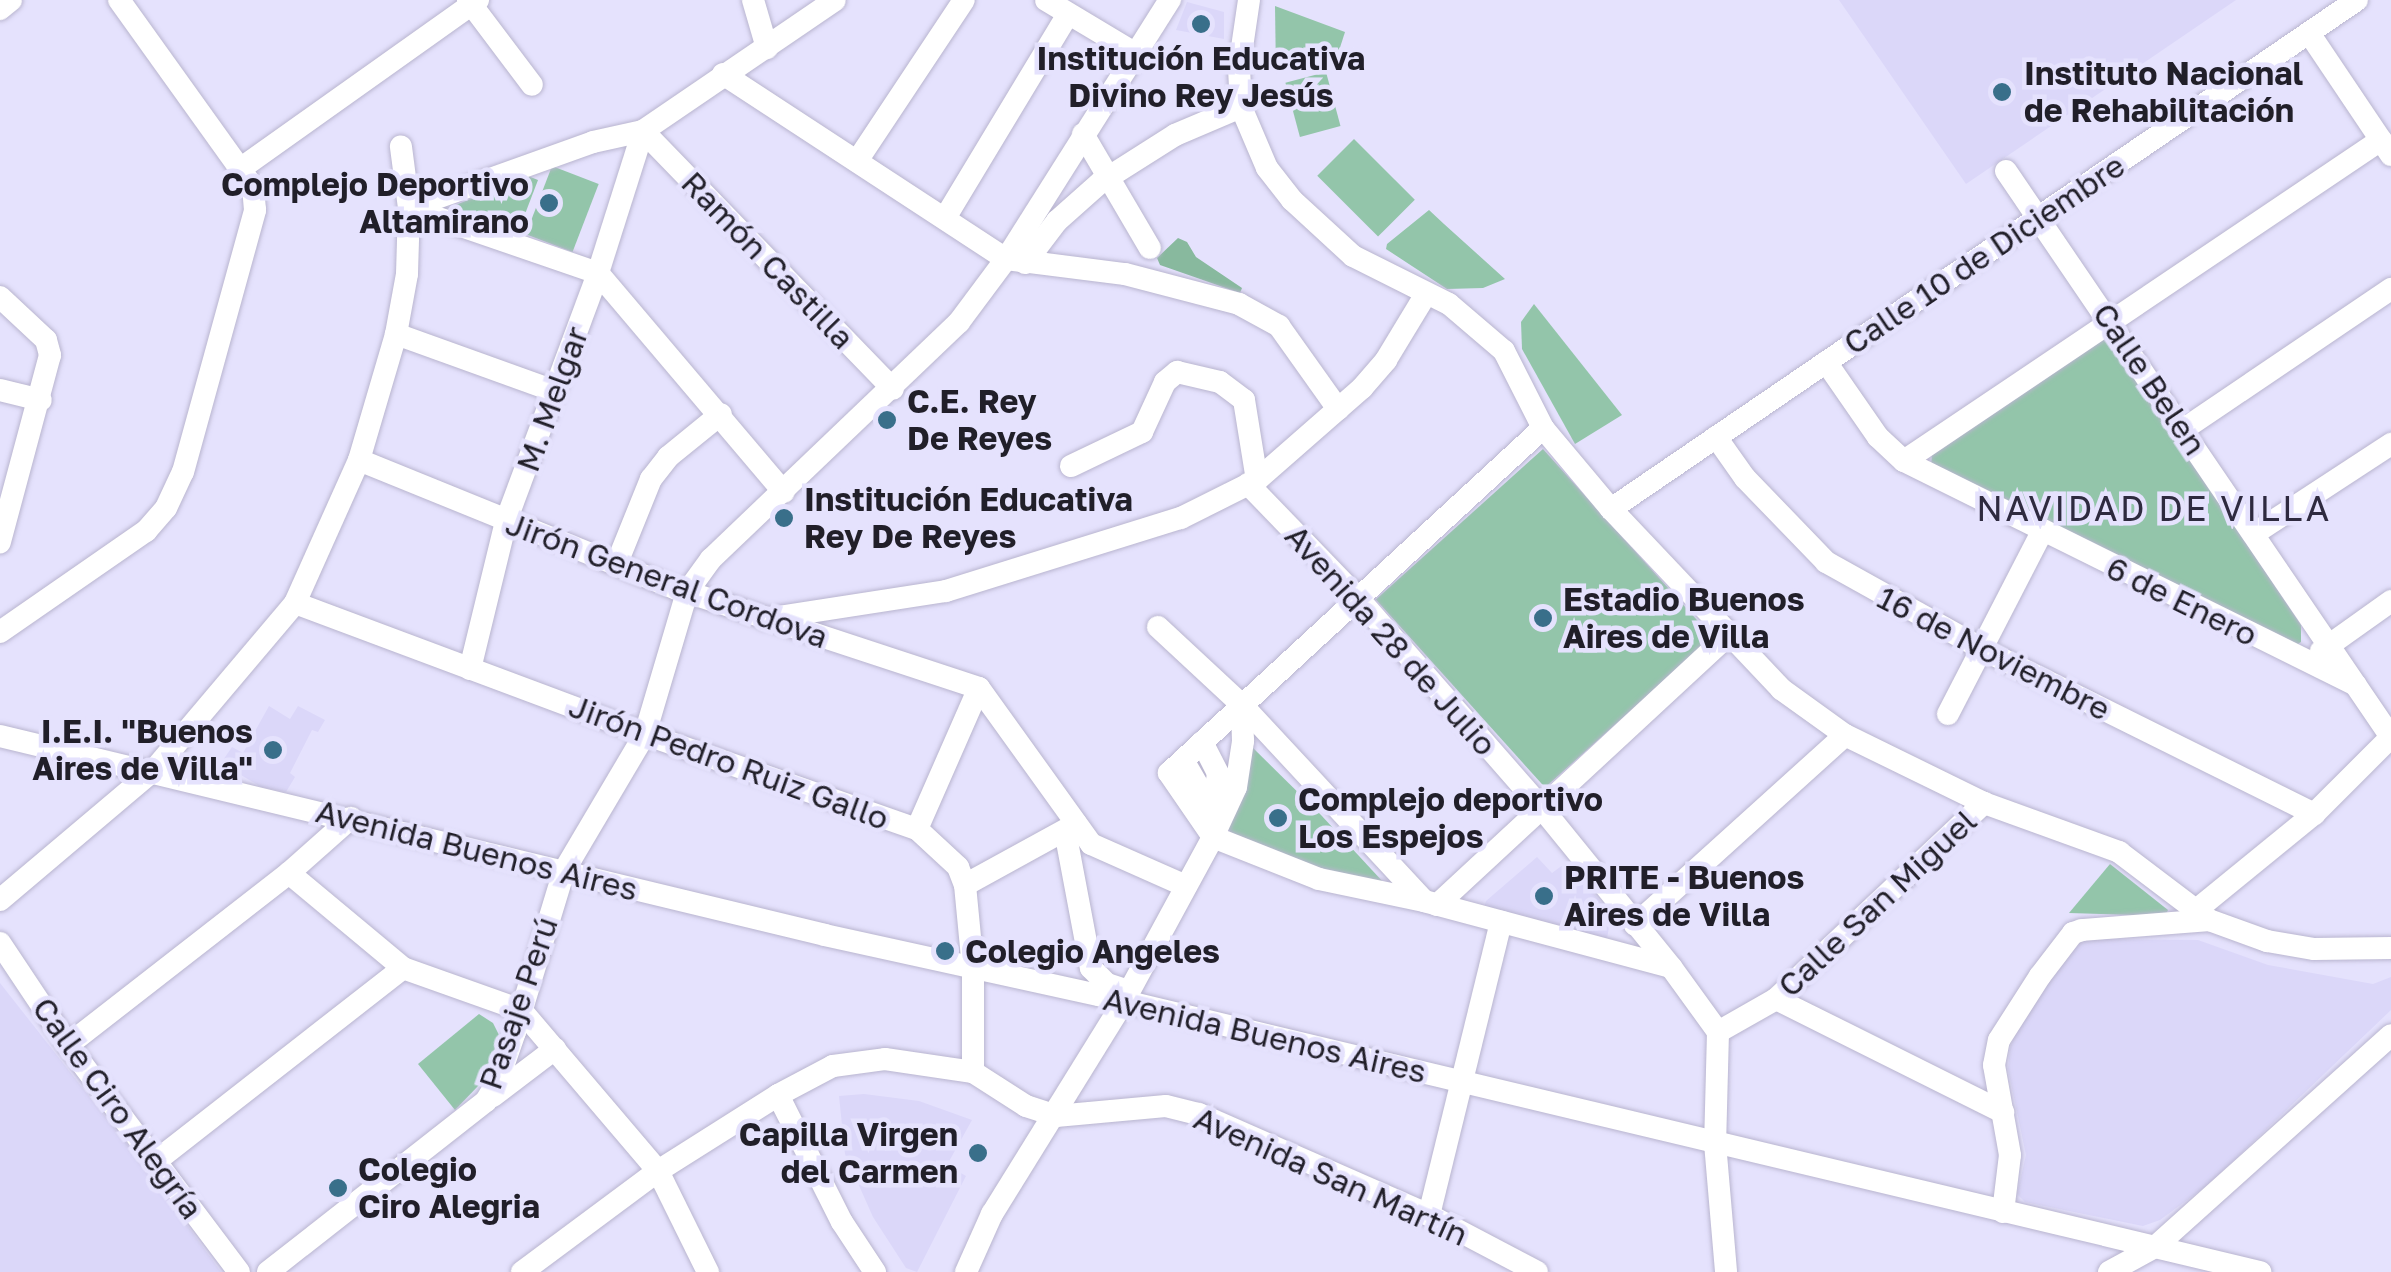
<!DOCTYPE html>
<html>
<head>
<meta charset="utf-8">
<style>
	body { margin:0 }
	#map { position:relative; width:2391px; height:1272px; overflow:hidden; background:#e5e2fd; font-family:"Golos Text",sans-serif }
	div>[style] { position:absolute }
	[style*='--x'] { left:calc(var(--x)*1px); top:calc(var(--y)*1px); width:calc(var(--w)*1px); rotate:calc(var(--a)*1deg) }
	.built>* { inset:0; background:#dbd7f9 }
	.green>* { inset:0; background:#93c5aa; transform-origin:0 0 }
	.forest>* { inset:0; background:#88b99e }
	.roads { filter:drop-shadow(0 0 2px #b9b5cf) drop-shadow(0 0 2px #b9b5cf) }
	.minor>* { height:22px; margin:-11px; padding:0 11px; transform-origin:11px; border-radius:11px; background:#fff }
	.dots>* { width:28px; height:28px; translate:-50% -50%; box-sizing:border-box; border:5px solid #e5e2fd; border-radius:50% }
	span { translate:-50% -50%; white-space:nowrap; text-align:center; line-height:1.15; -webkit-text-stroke:9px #e5e2fd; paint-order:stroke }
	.poi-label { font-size:32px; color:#211f29; font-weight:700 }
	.left { translate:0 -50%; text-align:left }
	.right { translate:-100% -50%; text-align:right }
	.street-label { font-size:32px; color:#211f29 }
	.neighbourhood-label { font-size:35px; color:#2e2a3f; letter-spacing:2.5px }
</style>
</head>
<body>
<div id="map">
	<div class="built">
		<div style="clip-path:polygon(1839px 0,2236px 0,1966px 184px)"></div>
		<div style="clip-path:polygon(1187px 2px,1224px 12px,1224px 39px,1176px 30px)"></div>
		<div style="clip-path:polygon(269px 706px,290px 719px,298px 706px,325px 720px,318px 732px,312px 730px,290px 773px,295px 777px,286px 792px,261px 787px,221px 763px,232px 747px,243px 753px)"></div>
		<div style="clip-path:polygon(1537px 857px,1552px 873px,1567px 862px,1611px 914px,1607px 939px,1483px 911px,1486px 901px)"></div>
		<div style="clip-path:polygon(2080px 939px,2198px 940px,2268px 965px,2373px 984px,2391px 977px,2391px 1010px,2210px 1183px,2160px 1220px,2143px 1226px,2025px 1202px,2017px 1194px,2026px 1155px,2008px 1069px,2010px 1049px,2017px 1027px)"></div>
		<div style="clip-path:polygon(0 983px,144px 1166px,221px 1272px,0 1272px)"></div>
		<div style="clip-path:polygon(864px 1094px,919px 1101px,972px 1120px,947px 1165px,966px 1176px,917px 1272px,906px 1268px,873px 1217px,845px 1154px,839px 1096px)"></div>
	</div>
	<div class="green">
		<div style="clip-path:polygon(1275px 6px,1345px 32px,1336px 60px,1276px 74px)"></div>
		<div style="left:1326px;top:72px;width:56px;height:42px;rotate:75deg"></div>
		<div style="left:1354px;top:139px;width:86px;height:52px;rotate:45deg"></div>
		<div style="left:552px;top:166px;width:50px;height:73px;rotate:21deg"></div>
		<div style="clip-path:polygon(528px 176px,538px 180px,517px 235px,448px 208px)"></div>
		<div style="clip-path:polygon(1429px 210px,1444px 224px,1505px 279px,1483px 288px,1447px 289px,1386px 249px,1387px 244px)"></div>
		<div style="clip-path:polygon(1534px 304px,1622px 415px,1575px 444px,1522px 349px,1521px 322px)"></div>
		<div style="clip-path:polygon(2102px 337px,2108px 337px,2301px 625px,2301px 642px,2293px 647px,1931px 468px,1932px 453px)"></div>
		<div style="left:1543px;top:449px;width:253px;height:225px;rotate:48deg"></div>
		<div style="clip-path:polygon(1251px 746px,1321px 815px,1384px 883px,1311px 869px,1231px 834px,1228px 828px)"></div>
		<div style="clip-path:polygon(2110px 864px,2168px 910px,2165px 916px,2069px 913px)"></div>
		<div style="clip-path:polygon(479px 1014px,493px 1023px,500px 1037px,480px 1084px,455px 1110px,418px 1064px)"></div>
	</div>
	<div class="forest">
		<div style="clip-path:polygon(1178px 238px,1187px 242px,1196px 257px,1242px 288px,1240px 293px,1160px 265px,1157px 258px)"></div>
	</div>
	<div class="roads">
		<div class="minor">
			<div style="--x:468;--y:0;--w:106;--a:53"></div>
			<div style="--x:753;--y:0;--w:50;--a:73.7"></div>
			<div style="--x:1046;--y:0;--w:101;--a:30.9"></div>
			<div style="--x:1249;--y:0;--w:69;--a:98.4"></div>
			<div style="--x:1239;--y:68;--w:39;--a:87"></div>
			<div style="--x:1241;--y:107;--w:66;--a:66.9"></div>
			<div style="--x:1267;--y:168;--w:41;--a:52"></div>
			<div style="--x:1292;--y:200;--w:83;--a:42.6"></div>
			<div style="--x:1353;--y:256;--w:107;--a:26.6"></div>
			<div style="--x:1449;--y:304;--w:72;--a:40.5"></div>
			<div style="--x:1504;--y:351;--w:86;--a:63.1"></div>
			<div style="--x:1543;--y:428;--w:106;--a:50"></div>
			<div style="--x:1611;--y:509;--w:248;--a:46.6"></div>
			<div style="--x:1781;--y:689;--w:79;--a:35.7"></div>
			<div style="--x:1845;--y:735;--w:155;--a:26.1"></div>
			<div style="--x:1984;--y:803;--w:144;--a:19.9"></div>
			<div style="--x:2119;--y:852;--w:113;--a:37.1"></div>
			<div style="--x:2209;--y:920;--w:62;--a:19.9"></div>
			<div style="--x:2267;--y:941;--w:48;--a:9.7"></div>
			<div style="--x:2314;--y:949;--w:77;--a:-0.7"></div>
			<div style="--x:0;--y:9;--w:14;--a:-39"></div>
			<div style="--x:2309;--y:33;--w:147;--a:56.1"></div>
			<div style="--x:723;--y:74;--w:338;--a:33.2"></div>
			<div style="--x:1006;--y:259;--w:120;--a:7.2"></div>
			<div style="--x:1125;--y:274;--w:118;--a:14.7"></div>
			<div style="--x:1239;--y:304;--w:46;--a:28.8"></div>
			<div style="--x:1279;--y:326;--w:102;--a:54.6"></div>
			<div style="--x:643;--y:131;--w:359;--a:45.9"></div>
			<div style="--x:1083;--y:134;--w:132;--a:59.6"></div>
			<div style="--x:857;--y:161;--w:193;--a:-56.4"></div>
			<div style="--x:240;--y:169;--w:292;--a:-35.4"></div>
			<div style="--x:2006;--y:171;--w:685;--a:55.78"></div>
			<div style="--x:2391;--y:737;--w:109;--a:135"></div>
			<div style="--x:2314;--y:814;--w:154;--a:140.8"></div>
			<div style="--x:409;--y:208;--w:200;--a:19"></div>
			<div style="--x:598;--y:273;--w:287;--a:49.7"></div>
			<div style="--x:409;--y:208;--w:195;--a:-19.7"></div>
			<div style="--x:593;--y:142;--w:51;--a:-12.4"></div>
			<div style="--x:643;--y:131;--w:232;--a:-34.3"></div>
			<div style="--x:945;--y:218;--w:238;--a:-58.9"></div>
			<div style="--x:1025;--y:263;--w:53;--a:-52.7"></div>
			<div style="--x:1057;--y:221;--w:59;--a:-41.6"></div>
			<div style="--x:1101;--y:182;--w:88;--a:-32.4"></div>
			<div style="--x:1175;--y:135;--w:72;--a:-23"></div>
			<div style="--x:0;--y:297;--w:63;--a:43.1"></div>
			<div style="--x:46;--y:340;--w:16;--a:75"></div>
			<div style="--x:50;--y:355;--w:194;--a:105"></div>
			<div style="--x:396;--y:334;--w:168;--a:19.8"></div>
			<div style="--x:1826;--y:362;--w:91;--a:55.3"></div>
			<div style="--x:1878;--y:437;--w:35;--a:43"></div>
			<div style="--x:1904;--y:461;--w:504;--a:26.36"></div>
			<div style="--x:0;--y:390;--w:42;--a:13.7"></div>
			<div style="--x:2184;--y:429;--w:250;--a:-34.1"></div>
			<div style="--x:1716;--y:437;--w:50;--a:54.7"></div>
			<div style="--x:1745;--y:478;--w:117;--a:46"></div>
			<div style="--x:1826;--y:562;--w:179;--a:29.1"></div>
			<div style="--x:1982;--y:649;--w:371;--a:26.4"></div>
			<div style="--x:359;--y:460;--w:341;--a:22.1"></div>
			<div style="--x:675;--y:588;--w:320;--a:18.2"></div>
			<div style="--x:1904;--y:461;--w:575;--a:-33.94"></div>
			<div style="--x:1071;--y:466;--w:79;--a:-25.6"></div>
			<div style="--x:1142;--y:432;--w:55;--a:-65.3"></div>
			<div style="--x:1165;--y:382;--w:16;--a:-40"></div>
			<div style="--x:1177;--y:372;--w:44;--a:13.1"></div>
			<div style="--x:1220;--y:382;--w:30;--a:37"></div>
			<div style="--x:1244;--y:400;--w:81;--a:80.8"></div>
			<div style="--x:1248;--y:484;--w:157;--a:46"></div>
			<div style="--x:1357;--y:597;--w:279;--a:48.8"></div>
			<div style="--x:1541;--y:807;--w:206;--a:50.9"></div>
			<div style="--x:1671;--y:967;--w:80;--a:54.1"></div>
			<div style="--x:1718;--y:1032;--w:111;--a:91.5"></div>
			<div style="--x:1715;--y:1143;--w:129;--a:85.1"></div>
			<div style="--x:1611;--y:509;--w:903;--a:-34.31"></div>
			<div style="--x:2255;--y:533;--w:163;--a:-33.2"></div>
			<div style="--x:617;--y:563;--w:91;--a:-68"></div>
			<div style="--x:651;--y:479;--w:28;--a:-52"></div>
			<div style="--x:668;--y:457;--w:68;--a:-39.1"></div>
			<div style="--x:295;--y:603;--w:374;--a:20.5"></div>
			<div style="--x:645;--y:734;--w:288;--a:19.3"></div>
			<div style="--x:917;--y:829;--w:56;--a:42.8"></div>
			<div style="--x:958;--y:867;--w:19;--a:69"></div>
			<div style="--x:965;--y:885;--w:83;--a:84.5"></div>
			<div style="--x:973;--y:968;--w:104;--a:90"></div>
			<div style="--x:765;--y:619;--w:183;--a:-8.8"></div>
			<div style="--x:946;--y:591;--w:246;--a:-17.3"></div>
			<div style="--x:1181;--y:518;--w:85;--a:-26.6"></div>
			<div style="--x:1257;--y:480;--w:140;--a:-41.2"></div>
			<div style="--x:1362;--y:388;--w:37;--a:-49"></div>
			<div style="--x:1386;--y:360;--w:77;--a:-58.8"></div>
			<div style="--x:1158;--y:627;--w:115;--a:42.9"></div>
			<div style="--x:1242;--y:705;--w:267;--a:47.1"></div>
			<div style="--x:0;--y:632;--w:178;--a:-34.7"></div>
			<div style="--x:146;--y:531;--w:30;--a:-49"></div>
			<div style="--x:166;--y:508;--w:40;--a:-65"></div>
			<div style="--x:183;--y:472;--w:272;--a:-74.6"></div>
			<div style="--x:255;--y:210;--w:23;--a:-95"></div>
			<div style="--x:253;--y:187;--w:230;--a:-125.6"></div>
			<div style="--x:2321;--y:651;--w:86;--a:-35.5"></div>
			<div style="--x:470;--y:669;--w:152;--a:-76.3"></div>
			<div style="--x:506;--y:521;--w:265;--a:-69.6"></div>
			<div style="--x:598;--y:273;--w:149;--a:-72.4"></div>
			<div style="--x:979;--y:688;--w:192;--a:54.3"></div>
			<div style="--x:1091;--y:844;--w:104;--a:23.9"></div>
			<div style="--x:1948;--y:714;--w:205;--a:-62.7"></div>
			<div style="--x:0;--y:736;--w:849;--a:13.56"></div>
			<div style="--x:825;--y:935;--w:280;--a:12.4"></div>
			<div style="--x:1099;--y:995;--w:1194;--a:13.42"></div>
			<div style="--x:1202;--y:742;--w:36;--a:63"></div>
			<div style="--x:1218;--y:774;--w:36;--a:99"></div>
			<div style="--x:1183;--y:760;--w:58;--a:59.9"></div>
			<div style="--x:1212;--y:810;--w:23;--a:88"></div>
			<div style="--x:917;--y:829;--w:154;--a:-66.3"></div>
			<div style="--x:1065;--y:831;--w:139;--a:79.3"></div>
			<div style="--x:1091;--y:968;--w:23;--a:45"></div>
			<div style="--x:1107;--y:984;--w:20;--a:18"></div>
			<div style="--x:1213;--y:837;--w:78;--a:-124.5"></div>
			<div style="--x:1169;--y:773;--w:509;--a:-42.69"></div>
			<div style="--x:1213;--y:837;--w:114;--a:21.6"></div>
			<div style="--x:1319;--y:879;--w:107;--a:11.8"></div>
			<div style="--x:1424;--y:901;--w:255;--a:15"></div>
			<div style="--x:289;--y:873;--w:148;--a:39.8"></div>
			<div style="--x:403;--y:968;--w:125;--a:19.6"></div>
			<div style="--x:521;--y:1010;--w:211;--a:49.6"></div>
			<div style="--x:658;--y:1171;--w:113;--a:63.7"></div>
			<div style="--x:965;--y:885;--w:127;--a:-28.8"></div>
			<div style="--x:0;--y:900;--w:202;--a:-40.2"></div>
			<div style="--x:154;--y:770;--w:219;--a:-49.8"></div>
			<div style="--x:295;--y:603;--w:157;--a:-65.9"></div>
			<div style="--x:359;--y:460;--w:131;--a:-73.6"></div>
			<div style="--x:396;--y:334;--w:61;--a:-79.6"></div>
			<div style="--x:407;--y:274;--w:66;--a:-88.3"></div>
			<div style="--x:409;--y:208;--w:62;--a:-97.5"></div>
			<div style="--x:1437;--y:905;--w:396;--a:-42.8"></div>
			<div style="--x:1635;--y:925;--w:283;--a:-42.1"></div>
			<div style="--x:0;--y:943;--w:123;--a:56.3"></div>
			<div style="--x:68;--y:1045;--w:284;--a:53"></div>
			<div style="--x:1776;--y:999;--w:254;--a:26.5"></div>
			<div style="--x:1718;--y:1032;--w:67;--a:-29.6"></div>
			<div style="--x:1776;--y:999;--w:286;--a:-43.3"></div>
			<div style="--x:68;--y:1045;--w:280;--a:-37.9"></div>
			<div style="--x:289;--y:873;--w:83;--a:-41.6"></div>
			<div style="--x:778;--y:1095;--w:142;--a:63.3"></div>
			<div style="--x:842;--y:1222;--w:60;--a:56.6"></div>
			<div style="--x:493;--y:1096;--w:78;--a:-37.2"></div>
			<div style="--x:156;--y:1161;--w:313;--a:-38"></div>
			<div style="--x:2003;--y:1212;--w:57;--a:-83"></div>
			<div style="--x:2010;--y:1155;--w:91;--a:-100.1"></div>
			<div style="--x:1994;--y:1065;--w:25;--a:-79"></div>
			<div style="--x:1999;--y:1040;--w:76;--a:-57.4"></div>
			<div style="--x:2040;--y:976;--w:54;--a:-52.5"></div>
			<div style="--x:2073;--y:933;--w:9;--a:-18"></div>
			<div style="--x:2082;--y:930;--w:127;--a:-4.5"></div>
			<div style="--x:1429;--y:1215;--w:302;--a:-76.2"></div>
			<div style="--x:268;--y:1272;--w:277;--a:-38.1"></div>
			<div style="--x:486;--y:1101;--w:23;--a:-59"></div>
			<div style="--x:498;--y:1081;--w:52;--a:-70.9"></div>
			<div style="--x:515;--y:1032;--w:168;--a:-73.1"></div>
			<div style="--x:564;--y:871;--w:159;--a:-59.4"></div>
			<div style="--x:645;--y:734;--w:148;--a:-73.5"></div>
			<div style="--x:687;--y:592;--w:41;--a:-54"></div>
			<div style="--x:711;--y:559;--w:343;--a:-43.7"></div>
			<div style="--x:959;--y:322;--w:79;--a:-53.3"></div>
			<div style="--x:1006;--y:259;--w:307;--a:-57.7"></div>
			<div style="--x:522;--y:1272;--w:169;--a:-36.6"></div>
			<div style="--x:658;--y:1171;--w:142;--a:-32.3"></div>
			<div style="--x:778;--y:1095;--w:62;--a:-27.8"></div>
			<div style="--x:833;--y:1066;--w:52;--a:-7.7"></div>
			<div style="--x:885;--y:1059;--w:89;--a:8.4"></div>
			<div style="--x:973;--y:1072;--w:63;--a:32.7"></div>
			<div style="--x:1026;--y:1106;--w:32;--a:18"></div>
			<div style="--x:1056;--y:1116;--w:110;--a:-5.2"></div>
			<div style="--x:1166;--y:1106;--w:34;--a:14"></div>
			<div style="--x:1199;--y:1114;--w:251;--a:23.7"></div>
			<div style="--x:1429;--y:1215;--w:122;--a:27.8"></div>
			<div style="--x:966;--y:1272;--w:64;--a:-65.9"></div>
			<div style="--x:992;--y:1214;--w:251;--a:-58.2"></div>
			<div style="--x:1124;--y:1001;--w:187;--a:-61.5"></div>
			<div style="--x:1213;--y:837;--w:55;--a:-65.3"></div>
			<div style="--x:1236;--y:787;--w:47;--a:-81.3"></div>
			<div style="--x:1243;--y:741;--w:36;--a:-92"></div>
			<div style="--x:2109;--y:1272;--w:52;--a:-28.5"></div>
			<div style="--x:2155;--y:1247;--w:317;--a:-41.9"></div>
		</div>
	</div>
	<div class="dots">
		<div style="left:1201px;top:24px;background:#396f8a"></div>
		<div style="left:2002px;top:92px;background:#396f8a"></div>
		<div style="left:549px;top:203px;background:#396f8a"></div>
		<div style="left:887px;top:420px;background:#396f8a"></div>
		<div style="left:784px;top:518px;background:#396f8a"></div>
		<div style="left:1543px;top:618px;background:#396f8a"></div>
		<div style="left:273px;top:750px;background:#396f8a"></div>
		<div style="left:1278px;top:818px;background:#396f8a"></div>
		<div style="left:1544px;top:896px;background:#396f8a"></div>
		<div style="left:945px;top:951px;background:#396f8a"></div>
		<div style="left:978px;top:1153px;background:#396f8a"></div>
		<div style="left:338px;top:1188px;background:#396f8a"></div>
	</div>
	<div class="poi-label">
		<span style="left:1201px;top:77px">Institución Educativa<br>Divino Rey Jesús</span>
		<span class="left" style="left:2024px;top:92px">Instituto Nacional<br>de Rehabilitación</span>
		<span class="right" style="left:529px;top:203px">Complejo Deportivo<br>Altamirano</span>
		<span class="left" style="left:907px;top:420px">C.E. Rey<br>De Reyes</span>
		<span class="left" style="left:804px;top:518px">Institución Educativa<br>Rey De Reyes</span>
		<span class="left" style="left:1563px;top:618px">Estadio Buenos<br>Aires de Villa</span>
		<span class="right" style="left:253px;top:750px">I.E.I. "Buenos<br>Aires de Villa"</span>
		<span class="left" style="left:1298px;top:818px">Complejo deportivo<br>Los Espejos</span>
		<span class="left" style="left:1564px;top:896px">PRITE - Buenos<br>Aires de Villa</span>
		<span class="left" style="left:965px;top:951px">Colegio Angeles</span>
		<span class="right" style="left:958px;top:1153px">Capilla Virgen<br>del Carmen</span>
		<span class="left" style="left:358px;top:1188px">Colegio<br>Ciro Alegria</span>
	</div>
	<div class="street-label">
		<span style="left:1984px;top:254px;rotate:-34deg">Calle 10 de Diciembre</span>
		<span style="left:768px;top:260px;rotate:46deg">Ramón Castilla</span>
		<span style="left:2150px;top:379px;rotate:56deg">Calle Belen</span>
		<span style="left:552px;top:399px;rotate:-70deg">M. Melgar</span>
		<span style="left:667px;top:580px;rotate:20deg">Jirón General Cordova</span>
		<span style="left:2182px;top:601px;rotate:26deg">6 de Enero</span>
		<span style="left:1391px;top:640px;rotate:48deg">Avenida 28 de Julio</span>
		<span style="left:1994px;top:653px;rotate:27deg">16 de Noviembre</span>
		<span style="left:729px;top:762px;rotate:20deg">Jirón Pedro Ruiz Gallo</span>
		<span style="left:477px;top:850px;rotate:14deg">Avenida Buenos Aires</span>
		<span style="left:1877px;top:903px;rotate:-43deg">Calle San Miguel</span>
		<span style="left:518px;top:1003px;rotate:-71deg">Pasaje Perú</span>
		<span style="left:1265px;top:1035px;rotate:13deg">Avenida Buenos Aires</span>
		<span style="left:118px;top:1108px;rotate:54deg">Calle Ciro Alegría</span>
		<span style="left:1331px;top:1176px;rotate:24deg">Avenida San Martín</span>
	</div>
	<div class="neighbourhood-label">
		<span style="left:2154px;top:508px">NAVIDAD DE VILLA</span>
	</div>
</div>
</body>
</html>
